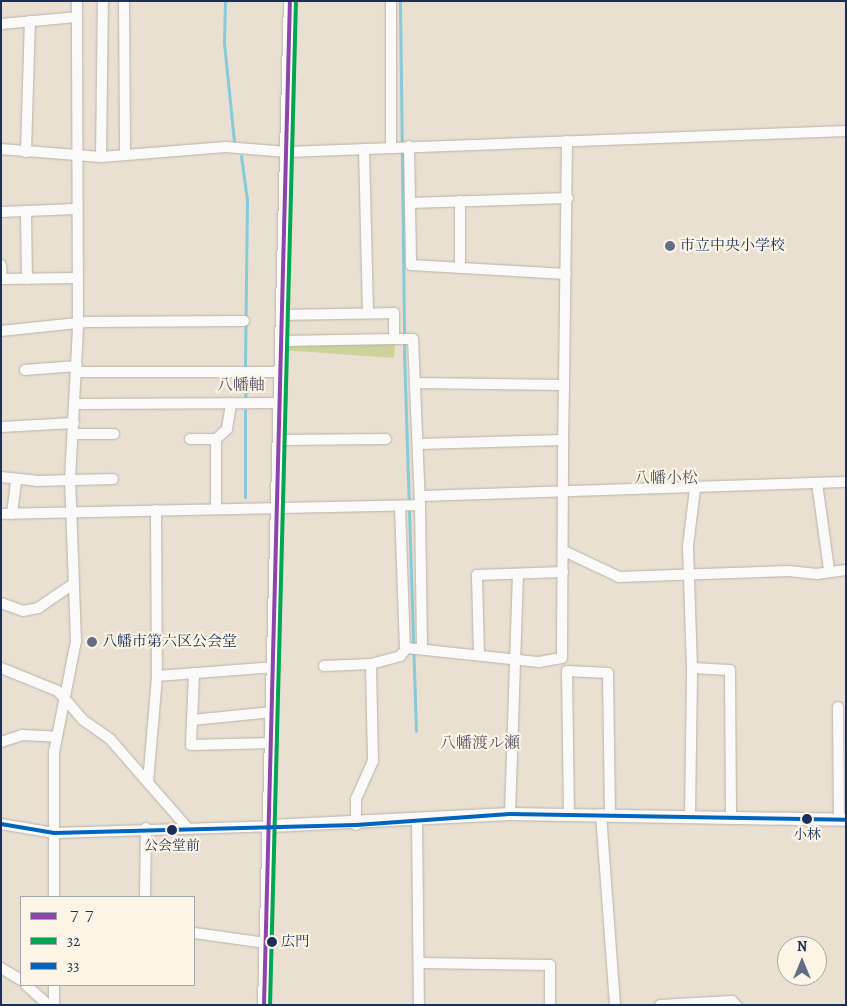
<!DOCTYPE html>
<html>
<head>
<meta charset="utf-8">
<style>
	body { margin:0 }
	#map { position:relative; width:847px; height:1006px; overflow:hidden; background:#eae0d2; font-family:Alegreya,"Noto Serif JP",serif }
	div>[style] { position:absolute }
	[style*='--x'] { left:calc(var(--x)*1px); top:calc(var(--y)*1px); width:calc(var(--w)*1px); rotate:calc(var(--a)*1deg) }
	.green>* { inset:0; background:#ccd299; transform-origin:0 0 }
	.stream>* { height:3px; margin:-1.5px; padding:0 1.5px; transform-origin:1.5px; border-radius:1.5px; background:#87cad8 }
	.roads { filter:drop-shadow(0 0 1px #b6b2ad) drop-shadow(0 0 1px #b6b2ad) }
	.minor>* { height:10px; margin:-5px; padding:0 5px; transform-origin:5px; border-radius:5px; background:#fcfaf8 }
	.major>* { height:12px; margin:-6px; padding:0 6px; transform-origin:6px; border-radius:6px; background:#fcfaf8 }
	.bus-1>* { height:4px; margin:-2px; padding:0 2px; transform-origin:2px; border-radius:2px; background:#8e44ad }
	.bus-2>* { height:4px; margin:-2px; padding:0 2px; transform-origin:2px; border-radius:2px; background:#00a651 }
	.bus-3>* { height:4px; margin:-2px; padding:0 2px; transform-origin:2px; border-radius:2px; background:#0065bd }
	.dots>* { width:14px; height:14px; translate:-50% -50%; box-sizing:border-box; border:2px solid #fcf5e5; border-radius:50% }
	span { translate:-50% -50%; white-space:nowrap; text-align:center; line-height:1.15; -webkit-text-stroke:4px #fcf5e5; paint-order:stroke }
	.bus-label { font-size:14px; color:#1b2f5e }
	.left { translate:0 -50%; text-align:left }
	.poi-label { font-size:15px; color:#1b2f5e }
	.neighbourhood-label { font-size:16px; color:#5b576b }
	.frame { position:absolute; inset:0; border:2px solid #1b2f5e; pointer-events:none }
	.legend { position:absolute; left:20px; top:896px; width:175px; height:90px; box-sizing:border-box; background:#fcf5e5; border:1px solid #a2a6af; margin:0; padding:6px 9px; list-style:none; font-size:15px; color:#1b2f5e }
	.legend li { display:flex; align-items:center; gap:10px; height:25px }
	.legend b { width:25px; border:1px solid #a2a6af }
	.north { position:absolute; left:777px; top:936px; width:50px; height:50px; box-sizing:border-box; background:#fcf5e5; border:1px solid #a2a6af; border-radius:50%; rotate:0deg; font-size:14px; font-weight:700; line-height:20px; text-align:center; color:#1b2f5e }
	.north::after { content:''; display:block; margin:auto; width:18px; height:22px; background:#636d87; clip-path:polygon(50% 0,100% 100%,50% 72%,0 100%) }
</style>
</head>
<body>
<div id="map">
	<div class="green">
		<div style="left:395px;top:344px;width:14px;height:106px;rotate:94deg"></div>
	</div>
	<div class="stream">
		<div style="--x:225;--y:1;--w:42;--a:91.4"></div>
		<div style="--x:224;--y:43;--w:99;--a:84.2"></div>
		<div style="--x:400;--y:1;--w:350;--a:89.3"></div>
		<div style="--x:404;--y:351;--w:380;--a:88.2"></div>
		<div style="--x:241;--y:156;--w:44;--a:82.2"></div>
		<div style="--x:247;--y:200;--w:169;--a:90.7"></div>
		<div style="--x:245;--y:401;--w:22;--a:-87"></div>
		<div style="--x:245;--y:497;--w:87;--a:-90"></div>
	</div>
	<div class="roads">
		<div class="minor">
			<div style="--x:124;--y:1;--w:153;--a:89.6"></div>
			<div style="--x:391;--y:1;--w:146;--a:90"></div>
			<div style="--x:1;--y:24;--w:75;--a:-5.3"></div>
			<div style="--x:409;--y:146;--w:119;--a:89"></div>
			<div style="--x:411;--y:265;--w:155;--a:3.3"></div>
			<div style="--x:1;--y:149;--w:100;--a:4.6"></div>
			<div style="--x:101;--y:157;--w:125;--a:-4.6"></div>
			<div style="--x:226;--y:147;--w:61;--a:4.7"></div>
			<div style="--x:287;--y:152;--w:559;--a:-2.15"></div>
			<div style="--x:364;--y:149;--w:163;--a:88.6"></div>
			<div style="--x:26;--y:152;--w:131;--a:-88.3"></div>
			<div style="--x:101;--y:157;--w:156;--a:-89.3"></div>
			<div style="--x:460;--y:201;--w:67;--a:90"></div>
			<div style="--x:410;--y:203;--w:158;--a:-1.8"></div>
			<div style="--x:26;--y:211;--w:68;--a:89.2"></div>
			<div style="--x:1;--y:212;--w:75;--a:-2.3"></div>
			<div style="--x:1;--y:265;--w:14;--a:86"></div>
			<div style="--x:2;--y:279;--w:75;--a:-0.8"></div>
			<div style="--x:1;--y:331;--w:86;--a:-6"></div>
			<div style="--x:87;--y:322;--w:157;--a:-0.4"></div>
			<div style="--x:283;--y:341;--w:111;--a:-1"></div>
			<div style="--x:25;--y:370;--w:52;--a:-4.4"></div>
			<div style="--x:77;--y:372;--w:205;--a:0"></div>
			<div style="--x:416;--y:383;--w:148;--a:0.8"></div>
			<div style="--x:564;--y:385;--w:55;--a:91"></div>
			<div style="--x:563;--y:440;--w:145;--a:178.4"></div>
			<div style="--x:564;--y:385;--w:244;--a:-89.3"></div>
			<div style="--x:76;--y:404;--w:205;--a:-0.3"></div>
			<div style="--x:1;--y:427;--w:73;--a:-3.1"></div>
			<div style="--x:73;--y:434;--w:41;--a:0"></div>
			<div style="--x:190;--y:439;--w:26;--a:0"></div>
			<div style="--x:216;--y:439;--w:15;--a:-42"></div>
			<div style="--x:227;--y:429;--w:24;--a:-81"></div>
			<div style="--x:280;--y:440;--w:106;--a:-0.5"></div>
			<div style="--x:1;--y:477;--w:36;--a:6"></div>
			<div style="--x:37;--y:481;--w:76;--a:-1.5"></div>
			<div style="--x:817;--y:483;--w:88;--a:82.1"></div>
			<div style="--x:420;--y:496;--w:426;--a:-1.9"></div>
			<div style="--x:420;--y:505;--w:143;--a:89.2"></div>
			<div style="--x:400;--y:507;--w:141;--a:88"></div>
			<div style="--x:216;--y:509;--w:70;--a:-90"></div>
			<div style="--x:156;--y:510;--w:166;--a:89.7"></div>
			<div style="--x:157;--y:676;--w:119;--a:-4.3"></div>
			<div style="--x:1;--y:514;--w:419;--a:-1.2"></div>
			<div style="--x:420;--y:505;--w:166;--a:-92.4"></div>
			<div style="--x:413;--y:339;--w:19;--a:180"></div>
			<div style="--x:394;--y:339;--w:26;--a:-90"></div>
			<div style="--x:394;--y:313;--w:110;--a:179"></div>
			<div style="--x:12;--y:514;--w:35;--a:-83"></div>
			<div style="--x:564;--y:551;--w:61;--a:25.3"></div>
			<div style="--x:619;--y:577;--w:170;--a:-2"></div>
			<div style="--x:789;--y:571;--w:28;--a:6"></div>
			<div style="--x:817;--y:574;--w:29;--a:-8"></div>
			<div style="--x:1;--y:603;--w:23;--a:20"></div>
			<div style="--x:23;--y:611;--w:15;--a:-11"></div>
			<div style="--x:38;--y:608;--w:42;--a:-34.4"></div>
			<div style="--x:479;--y:654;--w:79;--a:-91.5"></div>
			<div style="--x:477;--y:575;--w:86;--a:-2"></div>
			<div style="--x:324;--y:666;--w:47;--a:-2.4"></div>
			<div style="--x:371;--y:664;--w:30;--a:-15"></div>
			<div style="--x:400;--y:656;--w:11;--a:-49"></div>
			<div style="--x:407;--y:648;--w:133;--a:6.1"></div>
			<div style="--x:539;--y:662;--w:23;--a:-10"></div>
			<div style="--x:562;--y:658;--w:218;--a:-89.7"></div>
			<div style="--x:1;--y:668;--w:61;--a:22"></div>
			<div style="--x:58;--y:691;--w:38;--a:49"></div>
			<div style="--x:83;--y:720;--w:33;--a:35"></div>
			<div style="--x:110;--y:739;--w:116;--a:48.9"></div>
			<div style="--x:692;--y:668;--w:38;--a:3"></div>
			<div style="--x:730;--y:670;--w:148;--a:89.6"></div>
			<div style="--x:194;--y:673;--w:72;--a:92.4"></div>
			<div style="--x:191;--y:745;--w:82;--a:-1.4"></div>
			<div style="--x:838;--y:707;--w:113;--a:89.5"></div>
			<div style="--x:192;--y:720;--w:81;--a:-5.6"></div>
			<div style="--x:1;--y:742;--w:22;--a:-18"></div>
			<div style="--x:22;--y:735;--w:35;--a:3"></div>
			<div style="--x:148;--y:782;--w:106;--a:-85.1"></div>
			<div style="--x:510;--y:814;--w:240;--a:-88.1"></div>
			<div style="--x:601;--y:814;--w:192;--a:85.8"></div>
			<div style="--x:569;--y:815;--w:144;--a:-90.8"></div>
			<div style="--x:567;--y:671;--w:41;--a:2.8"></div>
			<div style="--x:608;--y:673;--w:142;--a:89.2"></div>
			<div style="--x:690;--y:817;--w:149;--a:-89.2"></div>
			<div style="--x:692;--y:668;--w:122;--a:-91.9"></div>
			<div style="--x:688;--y:546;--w:57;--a:-83"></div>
			<div style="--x:417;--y:821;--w:184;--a:89.4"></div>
			<div style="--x:1;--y:824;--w:54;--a:9.6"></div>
			<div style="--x:54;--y:833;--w:217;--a:-1.8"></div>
			<div style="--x:356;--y:825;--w:26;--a:-90"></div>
			<div style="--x:356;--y:799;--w:42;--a:-65.9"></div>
			<div style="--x:373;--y:761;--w:97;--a:-91.2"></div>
			<div style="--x:54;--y:897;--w:145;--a:-90"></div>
			<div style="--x:54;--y:752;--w:113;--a:-78.8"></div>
			<div style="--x:76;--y:641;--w:161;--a:-92.1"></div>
			<div style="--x:70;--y:480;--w:155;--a:-87"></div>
			<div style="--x:78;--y:325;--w:324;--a:-90.2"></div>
			<div style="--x:145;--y:897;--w:69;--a:-89.2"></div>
			<div style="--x:194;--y:933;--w:73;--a:7.9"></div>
			<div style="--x:421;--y:963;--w:129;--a:0.9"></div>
			<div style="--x:550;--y:965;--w:40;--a:90"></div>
			<div style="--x:1;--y:968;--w:23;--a:31"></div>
			<div style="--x:26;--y:985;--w:30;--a:42"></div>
			<div style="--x:54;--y:985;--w:20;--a:90"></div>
			<div style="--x:660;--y:1005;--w:72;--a:-3.2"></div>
			<div style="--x:732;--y:1001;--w:6;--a:45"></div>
		</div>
		<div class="major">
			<div style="--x:271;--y:826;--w:239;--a:-2.9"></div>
			<div style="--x:510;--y:814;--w:336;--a:1"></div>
			<div style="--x:264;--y:1005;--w:1004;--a:-88.52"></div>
		</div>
	</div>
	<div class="bus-1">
		<div style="--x:264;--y:1005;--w:1004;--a:-88.52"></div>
	</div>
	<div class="bus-2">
		<div style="--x:270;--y:1005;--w:1004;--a:-88.52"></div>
	</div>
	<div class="bus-3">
		<div style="--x:1;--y:824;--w:54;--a:9.6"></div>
		<div style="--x:54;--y:833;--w:302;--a:-1.5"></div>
		<div style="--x:356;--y:825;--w:154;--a:-4.1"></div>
		<div style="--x:510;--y:814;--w:336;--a:1"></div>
	</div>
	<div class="dots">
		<div style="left:670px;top:246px;background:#636d87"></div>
		<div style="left:92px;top:642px;background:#636d87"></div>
		<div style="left:807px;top:819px;background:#1b2f5e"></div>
		<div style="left:172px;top:830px;background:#1b2f5e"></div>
		<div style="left:272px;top:942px;background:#1b2f5e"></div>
	</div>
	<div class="bus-label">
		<span style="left:807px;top:835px">小林</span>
		<span style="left:172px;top:846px">公会堂前</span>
		<span class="left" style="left:281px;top:942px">広門</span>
	</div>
	<div class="poi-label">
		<span class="left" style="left:680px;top:246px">市立中央小学校</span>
		<span class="left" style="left:102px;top:642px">八幡市第六区公会堂</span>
	</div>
	<div class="neighbourhood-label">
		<span style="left:241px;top:385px">八幡軸</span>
		<span style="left:666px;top:478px">八幡小松</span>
		<span style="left:480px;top:743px">八幡渡ル瀬</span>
	</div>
	<div class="frame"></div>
	<ul class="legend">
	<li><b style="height:6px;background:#8e44ad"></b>７７</li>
	<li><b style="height:6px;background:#00a651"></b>32</li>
	<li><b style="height:6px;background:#0065bd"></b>33</li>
	</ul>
	<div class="north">N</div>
</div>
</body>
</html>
